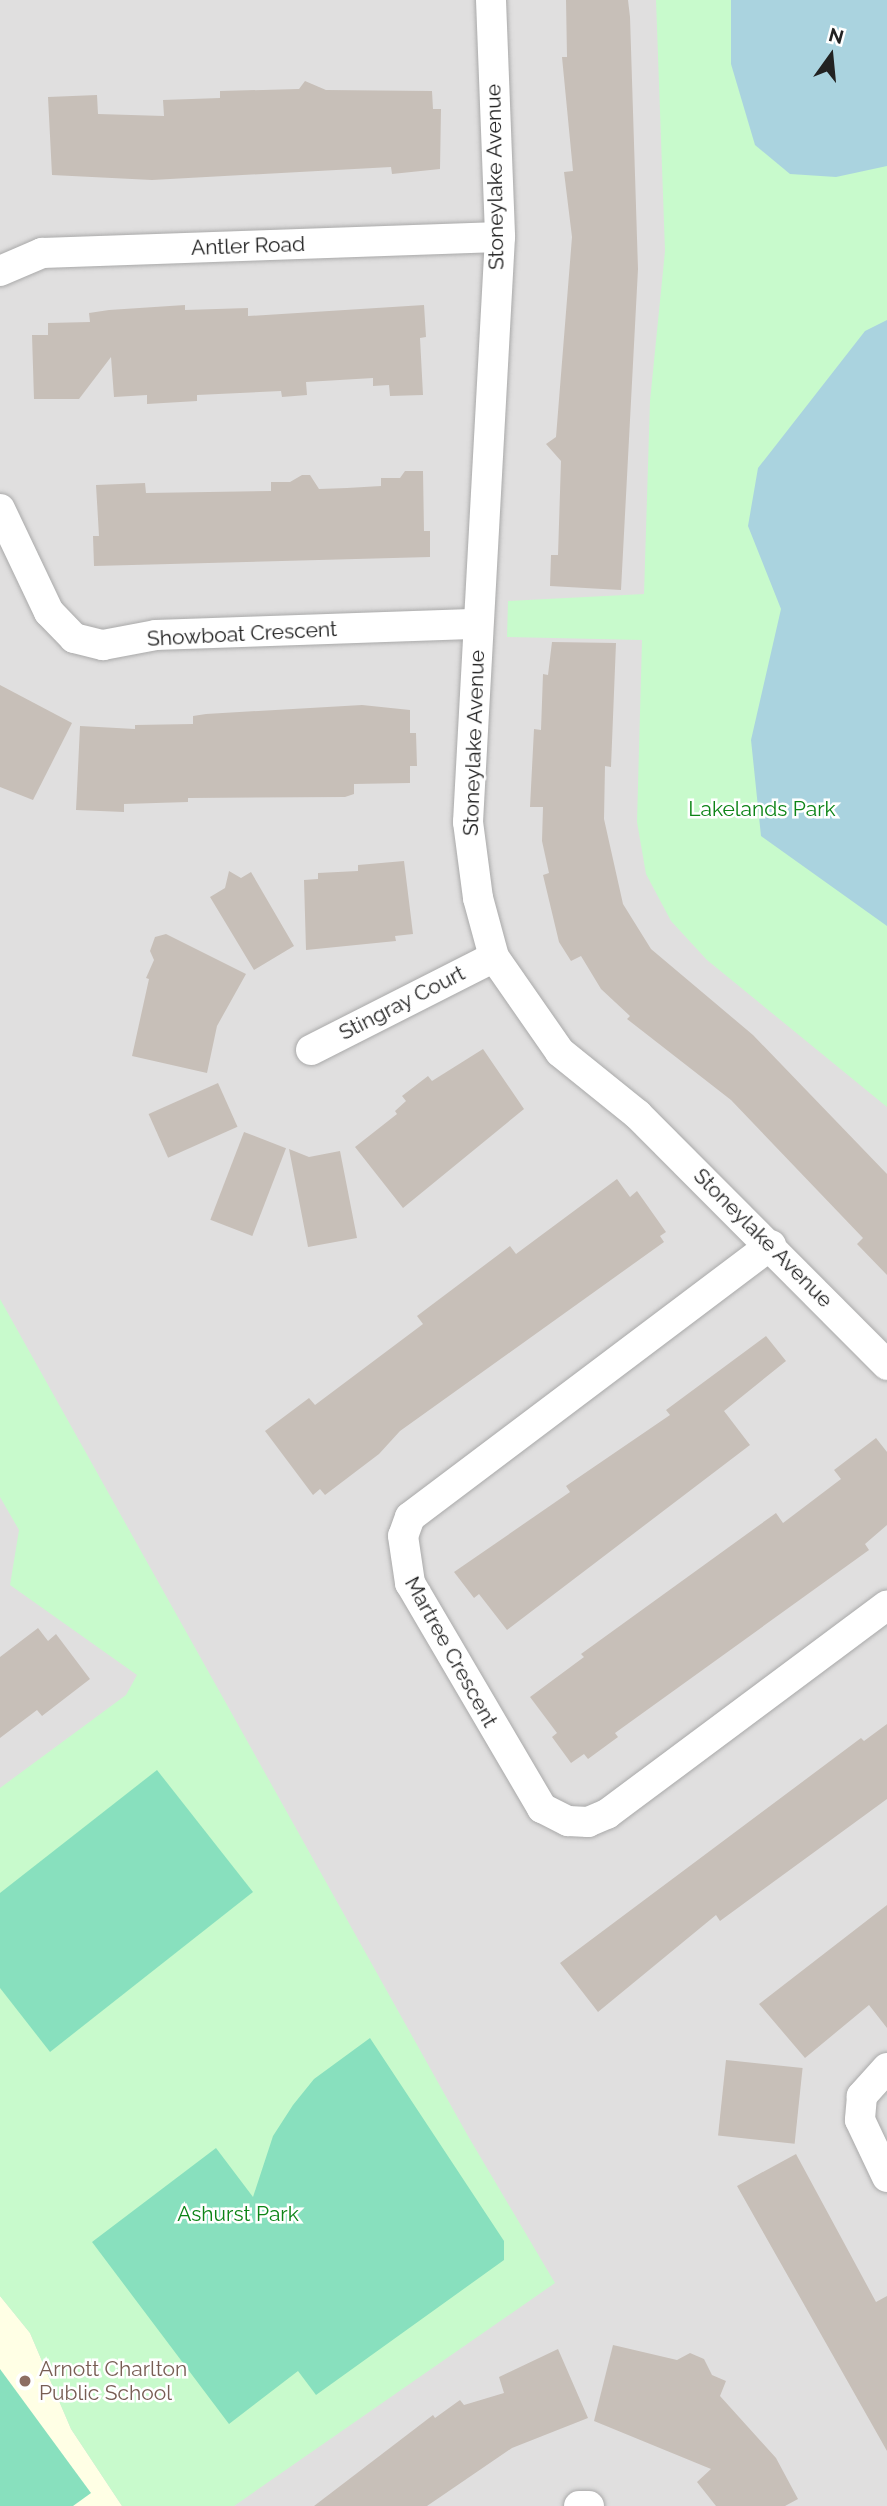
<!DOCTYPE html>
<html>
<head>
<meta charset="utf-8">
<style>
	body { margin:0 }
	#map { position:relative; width:887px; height:2506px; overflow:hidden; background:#f2efe9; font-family:Raleway,sans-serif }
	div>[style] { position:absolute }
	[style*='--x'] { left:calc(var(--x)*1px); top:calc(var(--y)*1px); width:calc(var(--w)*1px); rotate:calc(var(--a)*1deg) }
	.residential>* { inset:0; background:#e0dfdf; transform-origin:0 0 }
	.education>* { inset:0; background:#ffffe5 }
	.park>* { inset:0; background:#c8facc }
	.pitch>* { inset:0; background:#88e0be }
	.water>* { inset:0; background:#aad3df }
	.building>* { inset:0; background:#c7bfb8; transform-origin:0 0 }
	.roads { filter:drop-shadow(0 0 2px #a9a9a9) drop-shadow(0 0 2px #a9a9a9) }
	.minor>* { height:30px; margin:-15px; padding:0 15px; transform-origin:15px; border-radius:15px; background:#fff }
	.dots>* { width:19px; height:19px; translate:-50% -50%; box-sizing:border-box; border:4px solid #fff; border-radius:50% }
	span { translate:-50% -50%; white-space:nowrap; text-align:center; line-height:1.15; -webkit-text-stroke:5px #fff; paint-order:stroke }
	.street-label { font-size:21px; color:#222 }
	.park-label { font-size:21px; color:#0c8416 }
	.education-label { font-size:21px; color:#785e54 }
	.left { translate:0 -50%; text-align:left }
	.north { position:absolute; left:796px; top:21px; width:70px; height:70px; -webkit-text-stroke:5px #fff; paint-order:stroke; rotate:15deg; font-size:19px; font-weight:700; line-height:28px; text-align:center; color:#222 }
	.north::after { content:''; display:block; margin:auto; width:24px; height:32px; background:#222; clip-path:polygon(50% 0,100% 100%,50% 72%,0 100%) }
</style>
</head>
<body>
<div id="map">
	<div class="residential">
		<div style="left:0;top:0;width:887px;height:2506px"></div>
	</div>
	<div class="education">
		<div style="clip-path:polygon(0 2296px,30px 2333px,71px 2429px,122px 2506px,0 2506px)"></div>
	</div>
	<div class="park">
		<div style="clip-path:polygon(656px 0,887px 0,887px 1107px,707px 960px,671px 921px,646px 874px,637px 822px,642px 640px,507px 637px,508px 601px,644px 594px,650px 401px,665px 251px)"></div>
		<div style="clip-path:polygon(0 1299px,468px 2136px,555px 2283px,234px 2506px,122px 2506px,71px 2429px,30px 2333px,0 2296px,0 1788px,126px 1695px,137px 1675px,10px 1585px,19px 1530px,0 1497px)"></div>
	</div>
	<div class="pitch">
		<div style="clip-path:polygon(157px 1770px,253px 1892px,50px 2052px,0 1988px,0 1893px)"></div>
		<div style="clip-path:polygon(370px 2038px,504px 2241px,504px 2260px,316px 2395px,298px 2371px,229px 2424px,92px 2242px,216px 2148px,253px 2197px,273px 2136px,293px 2105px,314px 2079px)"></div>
		<div style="clip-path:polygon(0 2369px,91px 2493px,73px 2506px,0 2506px)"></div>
	</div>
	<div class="water">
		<div style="clip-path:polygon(731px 0,887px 0,887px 166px,836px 177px,790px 174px,755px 145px,731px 64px)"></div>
		<div style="clip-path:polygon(887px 320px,887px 926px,761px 836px,751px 740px,781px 609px,748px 526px,758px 468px,865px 331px)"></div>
	</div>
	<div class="building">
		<div style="clip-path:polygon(566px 0,628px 0,630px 17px,638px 269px,621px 590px,550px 586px,551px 555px,558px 555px,561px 461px,546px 444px,556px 437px,572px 237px,564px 172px,573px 171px,562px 57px,567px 57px)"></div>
		<div style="clip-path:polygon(305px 81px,326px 90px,432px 91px,433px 109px,441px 109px,440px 169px,392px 174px,391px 167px,152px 180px,52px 175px,48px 97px,97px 95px,98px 114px,164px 116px,163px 100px,220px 98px,220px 91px,299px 89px)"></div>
		<div style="clip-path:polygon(185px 305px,185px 310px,248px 308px,248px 316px,424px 305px,426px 337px,420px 338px,423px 395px,390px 396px,389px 385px,373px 386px,373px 378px,306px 382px,307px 395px,282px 397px,281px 391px,197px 395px,197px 401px,147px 404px,147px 395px,114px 397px,111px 357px,79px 399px,34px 399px,32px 335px,48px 335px,48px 323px,90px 322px,89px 313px,109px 310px)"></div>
		<div style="clip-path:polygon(405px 471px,423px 471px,424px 531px,430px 531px,430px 557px,94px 566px,93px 536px,99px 536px,96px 485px,145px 483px,146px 493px,271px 491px,271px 482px,290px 482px,302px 475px,310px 475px,319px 489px,347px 488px,381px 486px,381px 478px,400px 478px)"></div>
		<div style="clip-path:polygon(552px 642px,616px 643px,611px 767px,605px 766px,604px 819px,623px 904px,651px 949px,753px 1035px,887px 1174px,887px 1275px,857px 1244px,863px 1238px,731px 1100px,627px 1019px,630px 1016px,601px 989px,581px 956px,571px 961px,559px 942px,543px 875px,549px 873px,542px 841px,543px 807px,530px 807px,534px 729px,541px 730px,543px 674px,548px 675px)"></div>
		<div style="clip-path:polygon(0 685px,72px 723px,33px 800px,0 787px)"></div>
		<div style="clip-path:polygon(362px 705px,410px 710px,410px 733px,416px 733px,417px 766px,410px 766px,410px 783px,354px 784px,354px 794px,345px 797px,188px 798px,188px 802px,124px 804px,124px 812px,76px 810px,80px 726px,135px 729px,135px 725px,193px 724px,193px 716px,206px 714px)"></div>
		<div style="clip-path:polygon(404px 861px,413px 934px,395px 936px,396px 941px,306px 950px,304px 880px,318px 879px,318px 873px,358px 871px,358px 865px)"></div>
		<div style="clip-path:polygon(229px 871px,241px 878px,251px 872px,294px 946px,254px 970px,210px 897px,225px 888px)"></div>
		<div style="clip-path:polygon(166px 934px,246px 974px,217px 1026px,207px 1073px,132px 1056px,149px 979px,146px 978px,154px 960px,150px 951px,155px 937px)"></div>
		<div style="clip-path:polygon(483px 1049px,524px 1109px,403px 1208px,355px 1147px,397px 1114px,395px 1111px,406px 1101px,402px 1096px,428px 1076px,432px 1081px)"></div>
		<div style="left:218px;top:1083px;width:48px;height:76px;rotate:66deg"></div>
		<div style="left:244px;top:1132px;width:45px;height:94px;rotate:21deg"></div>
		<div style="clip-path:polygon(289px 1149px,309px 1157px,340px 1151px,357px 1238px,308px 1247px)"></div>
		<div style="clip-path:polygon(617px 1179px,630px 1197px,637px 1191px,666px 1232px,660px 1236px,664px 1242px,400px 1431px,379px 1454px,325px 1495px,320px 1489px,313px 1495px,265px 1431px,309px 1398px,315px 1405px,423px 1324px,417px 1316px,510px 1246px,516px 1254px)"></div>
		<div style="clip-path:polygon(766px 1336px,786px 1361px,724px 1411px,750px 1445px,507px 1630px,479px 1594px,474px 1598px,454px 1572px,570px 1492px,566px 1486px,670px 1415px,666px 1410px)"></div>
		<div style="clip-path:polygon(876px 1438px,887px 1452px,887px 1525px,865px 1544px,869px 1550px,615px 1733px,618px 1737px,588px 1759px,584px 1754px,571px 1763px,552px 1737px,557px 1733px,530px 1697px,584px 1657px,581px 1654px,776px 1513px,783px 1523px,841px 1479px,834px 1470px)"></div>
		<div style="clip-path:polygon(38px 1628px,48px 1641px,56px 1634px,90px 1679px,42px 1716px,37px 1710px,0 1738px,0 1657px)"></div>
		<div style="clip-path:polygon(887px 1724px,887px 1799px,720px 1921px,716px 1915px,598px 2012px,560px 1963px,861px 1738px,864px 1741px)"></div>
		<div style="clip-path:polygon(887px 1905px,887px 2028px,869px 2005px,805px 2058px,759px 2004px)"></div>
		<div style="left:726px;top:2060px;width:77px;height:76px;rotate:6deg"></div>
		<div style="clip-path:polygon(796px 2154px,876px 2302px,887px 2296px,887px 2451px,737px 2186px)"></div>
		<div style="clip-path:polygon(613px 2345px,677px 2360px,690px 2353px,704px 2359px,712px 2375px,726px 2381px,720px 2396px,776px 2458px,798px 2499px,785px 2506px,716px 2506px,697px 2482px,711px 2469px,594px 2421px)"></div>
		<div style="clip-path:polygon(558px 2349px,588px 2418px,512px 2448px,427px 2506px,314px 2506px,433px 2415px,435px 2418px,460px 2400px,464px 2405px,504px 2393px,499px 2377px)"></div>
	</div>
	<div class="roads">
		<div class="minor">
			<div style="--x:491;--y:0;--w:237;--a:87.8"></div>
			<div style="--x:500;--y:237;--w:586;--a:93.13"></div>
			<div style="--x:468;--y:822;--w:77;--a:82.5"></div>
			<div style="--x:478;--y:898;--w:61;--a:74.8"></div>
			<div style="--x:494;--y:957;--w:116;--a:55.2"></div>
			<div style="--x:560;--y:1052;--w:100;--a:38.9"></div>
			<div style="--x:638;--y:1115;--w:353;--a:45.1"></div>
			<div style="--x:0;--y:271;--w:46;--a:-23.2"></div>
			<div style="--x:42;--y:253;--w:458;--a:-2"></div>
			<div style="--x:0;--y:509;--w:114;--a:64.6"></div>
			<div style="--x:49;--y:612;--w:36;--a:46"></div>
			<div style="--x:74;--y:638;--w:30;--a:14"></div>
			<div style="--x:103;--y:645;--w:54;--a:-10.7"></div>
			<div style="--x:156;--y:635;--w:322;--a:-2"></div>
			<div style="--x:311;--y:1050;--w:205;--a:-26.9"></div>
			<div style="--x:771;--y:1245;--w:452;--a:143"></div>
			<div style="--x:410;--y:1517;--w:20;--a:110"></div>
			<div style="--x:403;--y:1536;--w:48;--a:81.5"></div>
			<div style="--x:410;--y:1583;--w:261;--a:59.6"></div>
			<div style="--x:542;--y:1808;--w:29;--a:27"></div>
			<div style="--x:568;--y:1821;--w:20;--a:3"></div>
			<div style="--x:588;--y:1822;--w:21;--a:-23"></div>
			<div style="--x:607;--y:1814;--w:349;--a:-36.7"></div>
			<div style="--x:887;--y:2068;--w:38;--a:132"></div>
			<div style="--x:862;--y:2096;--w:24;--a:95"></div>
			<div style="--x:860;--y:2120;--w:63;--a:64.7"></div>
			<div style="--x:579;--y:2506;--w:10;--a:0"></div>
		</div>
	</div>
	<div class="dots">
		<div style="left:25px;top:2381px;background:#8d6e63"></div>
	</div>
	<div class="street-label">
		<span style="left:495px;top:177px;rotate:-91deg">Stoneylake Avenue</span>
		<span style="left:248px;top:246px;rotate:-2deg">Antler Road</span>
		<span style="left:242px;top:634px;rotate:-3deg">Showboat Crescent</span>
		<span style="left:474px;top:743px;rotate:-88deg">Stoneylake Avenue</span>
		<span style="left:402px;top:1003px;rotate:-27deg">Stingray Court</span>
		<span style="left:763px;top:1238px;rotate:45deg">Stoneylake Avenue</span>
		<span style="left:451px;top:1652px;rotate:61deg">Martree Crescent</span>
	</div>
	<div class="park-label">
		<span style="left:762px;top:809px">Lakelands Park</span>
		<span style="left:238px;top:2214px">Ashurst Park</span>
	</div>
	<div class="education-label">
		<span class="left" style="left:39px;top:2381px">Arnott Charlton<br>Public School</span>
	</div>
	<div class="north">N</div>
</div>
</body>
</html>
